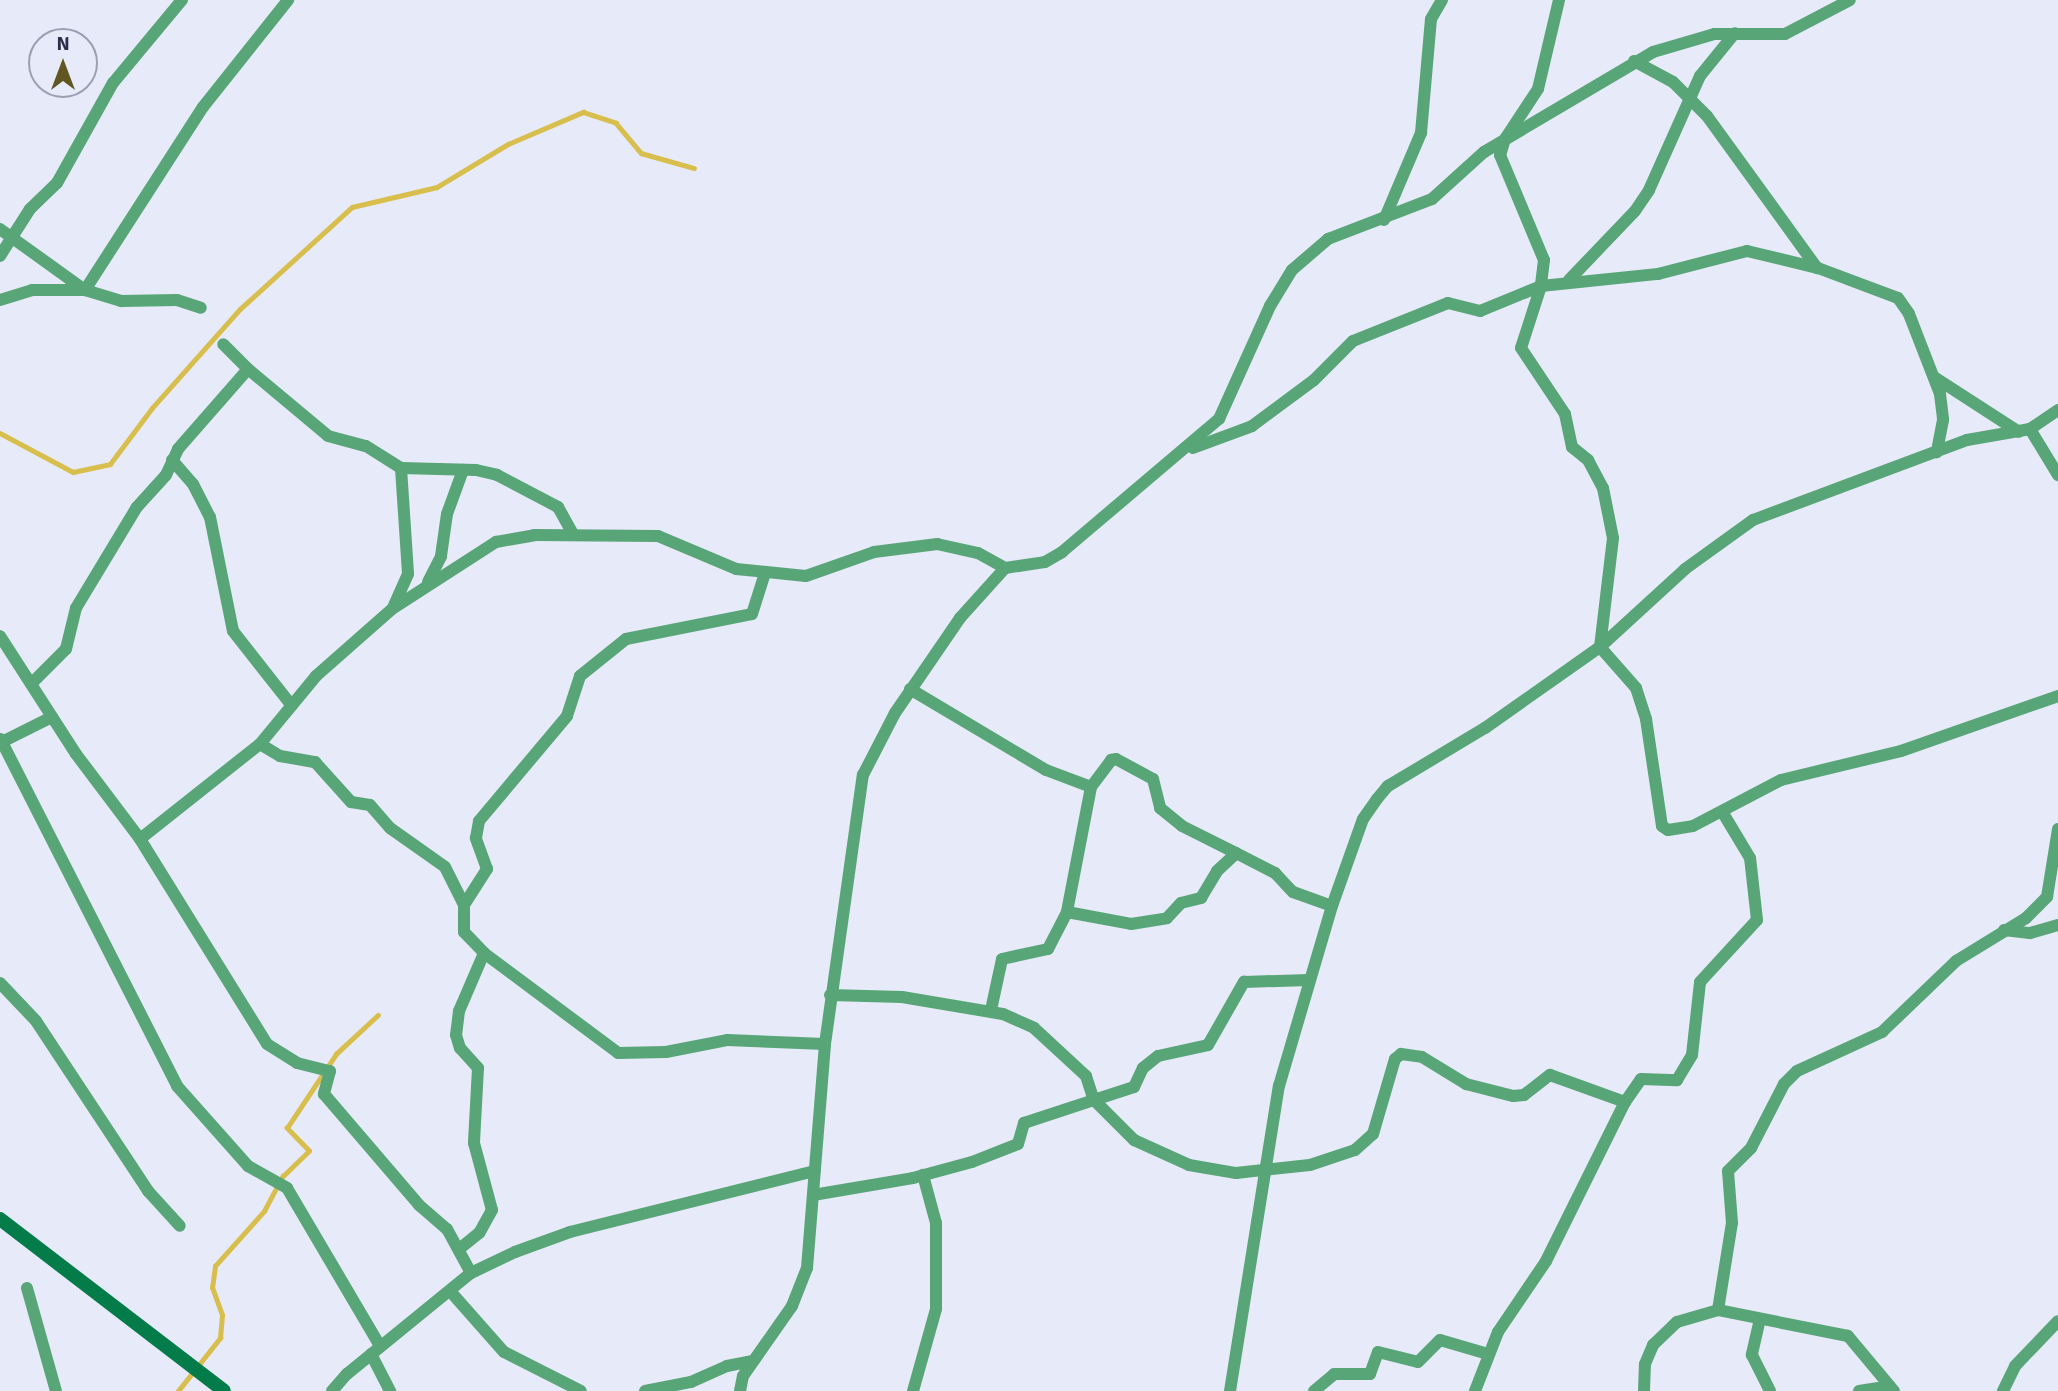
<!DOCTYPE html>
<html>
<head>
<meta charset="utf-8">
<style>
	body { margin:0 }
	#map { position:relative; width:2058px; height:1391px; overflow:hidden; background:#e7eaf8; font-family:Signika,sans-serif }
	div>[style] { position:absolute }
	[style*='--x'] { left:calc(var(--x)*1px); top:calc(var(--y)*1px); width:calc(var(--w)*1px); rotate:calc(var(--a)*1deg) }
	.stream>* { height:4.5px; margin:-2.25px; padding:0 2.25px; transform-origin:2.25px; border-radius:2.25px; background:#d8be4c }
	.street>* { height:12px; margin:-6px; padding:0 6px; transform-origin:6px; border-radius:6px; background:#58a578 }
	.secondary>* { height:14px; margin:-7px; padding:0 7px; transform-origin:7px; border-radius:7px; background:#037c49 }
	span { translate:-50% -50%; white-space:nowrap; text-align:center; line-height:1.15; -webkit-text-stroke:7px #e7eaf8; paint-order:stroke }
	.north { position:absolute; left:28px; top:28px; width:70px; height:70px; box-sizing:border-box; background:#e7eaf8; border:2px solid #9c9fb2; border-radius:50%; rotate:0deg; font-size:19px; font-weight:700; line-height:28px; text-align:center; color:#2b2f4a }
	.north::after { content:''; display:block; margin:auto; width:24px; height:32px; background:#615522; clip-path:polygon(50% 0,100% 100%,50% 72%,0 100%) }
</style>
</head>
<body>
<div id="map">
	<div class="stream">
		<div style="--x:0;--y:433;--w:83;--a:28.1"></div>
		<div style="--x:73;--y:472;--w:38;--a:-12"></div>
		<div style="--x:110;--y:464;--w:70;--a:-53.1"></div>
		<div style="--x:152;--y:408;--w:132;--a:-48.4"></div>
		<div style="--x:240;--y:309;--w:151;--a:-42.3"></div>
		<div style="--x:352;--y:207;--w:87;--a:-13.2"></div>
		<div style="--x:437;--y:187;--w:83;--a:-31.2"></div>
		<div style="--x:508;--y:144;--w:82;--a:-23.1"></div>
		<div style="--x:583;--y:112;--w:35;--a:18"></div>
		<div style="--x:616;--y:123;--w:39;--a:50"></div>
		<div style="--x:641;--y:153;--w:55;--a:15.8"></div>
		<div style="--x:178;--y:1391;--w:68;--a:-51.6"></div>
		<div style="--x:220;--y:1338;--w:23;--a:-85"></div>
		<div style="--x:222;--y:1315;--w:29;--a:-110"></div>
		<div style="--x:212;--y:1288;--w:22;--a:-82"></div>
		<div style="--x:215;--y:1266;--w:74;--a:-48.3"></div>
		<div style="--x:264;--y:1211;--w:40;--a:-62"></div>
		<div style="--x:283;--y:1176;--w:36;--a:-44"></div>
		<div style="--x:309;--y:1151;--w:32;--a:-134"></div>
		<div style="--x:287;--y:1128;--w:89;--a:-56.5"></div>
		<div style="--x:336;--y:1054;--w:57;--a:-42.9"></div>
	</div>
	<div class="street">
		<div style="--x:1559;--y:0;--w:91;--a:103.3"></div>
		<div style="--x:1538;--y:89;--w:60;--a:123.4"></div>
		<div style="--x:1505;--y:139;--w:17;--a:107"></div>
		<div style="--x:1500;--y:155;--w:114;--a:67.3"></div>
		<div style="--x:1544;--y:260;--w:26;--a:97"></div>
		<div style="--x:1541;--y:286;--w:65;--a:107.9"></div>
		<div style="--x:1521;--y:348;--w:79;--a:56.3"></div>
		<div style="--x:1565;--y:414;--w:34;--a:78"></div>
		<div style="--x:1572;--y:447;--w:21;--a:39"></div>
		<div style="--x:1588;--y:460;--w:32;--a:62"></div>
		<div style="--x:1603;--y:488;--w:51;--a:78.7"></div>
		<div style="--x:1613;--y:538;--w:110;--a:96.8"></div>
		<div style="--x:1600;--y:647;--w:55;--a:48.7"></div>
		<div style="--x:1636;--y:688;--w:33;--a:72"></div>
		<div style="--x:1646;--y:719;--w:108;--a:81.5"></div>
		<div style="--x:1662;--y:826;--w:7;--a:34"></div>
		<div style="--x:1668;--y:830;--w:25;--a:-9"></div>
		<div style="--x:1693;--y:826;--w:99;--a:-27.6"></div>
		<div style="--x:1781;--y:780;--w:123;--a:-13.6"></div>
		<div style="--x:1901;--y:751;--w:166;--a:-19.3"></div>
		<div style="--x:1634;--y:61;--w:44;--a:28.3"></div>
		<div style="--x:1673;--y:82;--w:48;--a:45"></div>
		<div style="--x:1707;--y:116;--w:188;--a:54.1"></div>
		<div style="--x:1384;--y:220;--w:95;--a:-67"></div>
		<div style="--x:1421;--y:133;--w:114;--a:-85"></div>
		<div style="--x:1431;--y:19;--w:22;--a:-60"></div>
		<div style="--x:0;--y:229;--w:105;--a:35.7"></div>
		<div style="--x:85;--y:290;--w:38;--a:17"></div>
		<div style="--x:121;--y:301;--w:56;--a:-1"></div>
		<div style="--x:177;--y:300;--w:25;--a:18"></div>
		<div style="--x:0;--y:256;--w:56;--a:-57.4"></div>
		<div style="--x:30;--y:209;--w:37;--a:-44"></div>
		<div style="--x:57;--y:183;--w:115;--a:-60.8"></div>
		<div style="--x:113;--y:83;--w:108;--a:-50.3"></div>
		<div style="--x:1569;--y:280;--w:95;--a:-46.3"></div>
		<div style="--x:1635;--y:211;--w:25;--a:-56"></div>
		<div style="--x:1649;--y:190;--w:125;--a:-65.9"></div>
		<div style="--x:1700;--y:76;--w:55;--a:-50.9"></div>
		<div style="--x:0;--y:300;--w:34;--a:-17"></div>
		<div style="--x:32;--y:290;--w:53;--a:0"></div>
		<div style="--x:85;--y:290;--w:218;--a:-57.2"></div>
		<div style="--x:203;--y:107;--w:137;--a:-51.5"></div>
		<div style="--x:248;--y:369;--w:104;--a:39.9"></div>
		<div style="--x:328;--y:436;--w:39;--a:15"></div>
		<div style="--x:366;--y:446;--w:41;--a:32.2"></div>
		<div style="--x:401;--y:468;--w:106;--a:86.2"></div>
		<div style="--x:408;--y:574;--w:35;--a:114"></div>
		<div style="--x:1934;--y:377;--w:101;--a:32.9"></div>
		<div style="--x:2030;--y:429;--w:54;--a:58.7"></div>
		<div style="--x:1193;--y:448;--w:63;--a:-20.4"></div>
		<div style="--x:1252;--y:426;--w:77;--a:-36.6"></div>
		<div style="--x:1314;--y:380;--w:55;--a:-45"></div>
		<div style="--x:1353;--y:341;--w:102;--a:-21.8"></div>
		<div style="--x:1448;--y:303;--w:33;--a:14"></div>
		<div style="--x:1480;--y:311;--w:66;--a:-22.3"></div>
		<div style="--x:1541;--y:286;--w:118;--a:-5.9"></div>
		<div style="--x:1658;--y:274;--w:92;--a:-14.5"></div>
		<div style="--x:1747;--y:251;--w:73;--a:13.5"></div>
		<div style="--x:1818;--y:268;--w:85;--a:20.6"></div>
		<div style="--x:1898;--y:298;--w:19;--a:55"></div>
		<div style="--x:1909;--y:314;--w:86;--a:68.8"></div>
		<div style="--x:1940;--y:394;--w:26;--a:83"></div>
		<div style="--x:1943;--y:420;--w:33;--a:101"></div>
		<div style="--x:172;--y:460;--w:32;--a:49"></div>
		<div style="--x:193;--y:484;--w:37;--a:63"></div>
		<div style="--x:210;--y:517;--w:116;--a:78.6"></div>
		<div style="--x:233;--y:631;--w:95;--a:51.8"></div>
		<div style="--x:401;--y:468;--w:75;--a:1.5"></div>
		<div style="--x:476;--y:470;--w:22;--a:13"></div>
		<div style="--x:497;--y:475;--w:69;--a:27.7"></div>
		<div style="--x:558;--y:507;--w:31;--a:61"></div>
		<div style="--x:428;--y:582;--w:29;--a:-63"></div>
		<div style="--x:441;--y:556;--w:42;--a:-81.9"></div>
		<div style="--x:447;--y:514;--w:47;--a:-70"></div>
		<div style="--x:0;--y:636;--w:140;--a:57.2"></div>
		<div style="--x:76;--y:754;--w:106;--a:53"></div>
		<div style="--x:140;--y:839;--w:241;--a:58.2"></div>
		<div style="--x:267;--y:1044;--w:36;--a:32"></div>
		<div style="--x:297;--y:1063;--w:34;--a:14"></div>
		<div style="--x:330;--y:1071;--w:24;--a:105"></div>
		<div style="--x:324;--y:1094;--w:146;--a:49.4"></div>
		<div style="--x:419;--y:1205;--w:37;--a:41"></div>
		<div style="--x:447;--y:1229;--w:50;--a:61.4"></div>
		<div style="--x:31;--y:684;--w:49;--a:-45"></div>
		<div style="--x:66;--y:649;--w:42;--a:-76.3"></div>
		<div style="--x:76;--y:608;--w:118;--a:-58.9"></div>
		<div style="--x:137;--y:507;--w:43;--a:-47.8"></div>
		<div style="--x:166;--y:475;--w:29;--a:-65"></div>
		<div style="--x:178;--y:449;--w:106;--a:-48.8"></div>
		<div style="--x:248;--y:369;--w:35;--a:-135"></div>
		<div style="--x:910;--y:689;--w:158;--a:30.8"></div>
		<div style="--x:1046;--y:770;--w:48;--a:20.7"></div>
		<div style="--x:1091;--y:787;--w:127;--a:100.9"></div>
		<div style="--x:1067;--y:912;--w:65;--a:10.6"></div>
		<div style="--x:1131;--y:924;--w:36;--a:-9"></div>
		<div style="--x:1167;--y:918;--w:21;--a:-47"></div>
		<div style="--x:1181;--y:903;--w:21;--a:-14"></div>
		<div style="--x:1201;--y:898;--w:31;--a:-59"></div>
		<div style="--x:1217;--y:871;--w:26;--a:-43"></div>
		<div style="--x:1236;--y:853;--w:44;--a:27.1"></div>
		<div style="--x:1275;--y:873;--w:26;--a:47"></div>
		<div style="--x:1293;--y:892;--w:41;--a:19.7"></div>
		<div style="--x:0;--y:739;--w:4;--a:56"></div>
		<div style="--x:2;--y:742;--w:56;--a:-26.6"></div>
		<div style="--x:2;--y:742;--w:386;--a:63"></div>
		<div style="--x:177;--y:1086;--w:107;--a:48.4"></div>
		<div style="--x:248;--y:1166;--w:45;--a:29.4"></div>
		<div style="--x:287;--y:1188;--w:183;--a:59.5"></div>
		<div style="--x:260;--y:744;--w:23;--a:31"></div>
		<div style="--x:280;--y:756;--w:36;--a:10"></div>
		<div style="--x:315;--y:762;--w:54;--a:48"></div>
		<div style="--x:351;--y:802;--w:19;--a:9"></div>
		<div style="--x:370;--y:805;--w:30;--a:49"></div>
		<div style="--x:390;--y:828;--w:67;--a:35.3"></div>
		<div style="--x:445;--y:867;--w:42;--a:63.4"></div>
		<div style="--x:464;--y:905;--w:27;--a:90"></div>
		<div style="--x:464;--y:932;--w:29;--a:46"></div>
		<div style="--x:484;--y:953;--w:63;--a:113.3"></div>
		<div style="--x:459;--y:1011;--w:24;--a:97"></div>
		<div style="--x:456;--y:1035;--w:14;--a:73"></div>
		<div style="--x:460;--y:1048;--w:27;--a:48"></div>
		<div style="--x:478;--y:1068;--w:75;--a:93.1"></div>
		<div style="--x:474;--y:1143;--w:69;--a:75"></div>
		<div style="--x:492;--y:1210;--w:26;--a:119"></div>
		<div style="--x:479;--y:1233;--w:26;--a:141"></div>
		<div style="--x:1091;--y:787;--w:34;--a:-53"></div>
		<div style="--x:1111;--y:760;--w:5;--a:-11"></div>
		<div style="--x:1116;--y:759;--w:42;--a:28.4"></div>
		<div style="--x:1153;--y:779;--w:30;--a:76"></div>
		<div style="--x:1160;--y:808;--w:28;--a:39"></div>
		<div style="--x:1182;--y:826;--w:60;--a:26.6"></div>
		<div style="--x:140;--y:839;--w:153;--a:-38.4"></div>
		<div style="--x:260;--y:744;--w:88;--a:-50.5"></div>
		<div style="--x:316;--y:676;--w:101;--a:-41.4"></div>
		<div style="--x:392;--y:609;--w:124;--a:-32.8"></div>
		<div style="--x:496;--y:542;--w:39;--a:-10"></div>
		<div style="--x:534;--y:535;--w:124;--a:0.5"></div>
		<div style="--x:658;--y:536;--w:85;--a:22.9"></div>
		<div style="--x:736;--y:569;--w:70;--a:5.7"></div>
		<div style="--x:806;--y:576;--w:72;--a:-19.4"></div>
		<div style="--x:874;--y:552;--w:64;--a:-7.2"></div>
		<div style="--x:937;--y:544;--w:42;--a:12.4"></div>
		<div style="--x:978;--y:553;--w:31;--a:29"></div>
		<div style="--x:464;--y:905;--w:43;--a:-57.4"></div>
		<div style="--x:487;--y:869;--w:33;--a:-110"></div>
		<div style="--x:476;--y:838;--w:17;--a:-80"></div>
		<div style="--x:479;--y:821;--w:137;--a:-50"></div>
		<div style="--x:567;--y:716;--w:42;--a:-72"></div>
		<div style="--x:580;--y:676;--w:59;--a:-38.8"></div>
		<div style="--x:626;--y:639;--w:128;--a:-11.2"></div>
		<div style="--x:752;--y:614;--w:43;--a:-72.4"></div>
		<div style="--x:2004;--y:930;--w:26;--a:7"></div>
		<div style="--x:2030;--y:933;--w:29;--a:-16"></div>
		<div style="--x:484;--y:953;--w:167;--a:36.7"></div>
		<div style="--x:618;--y:1053;--w:48;--a:-1.2"></div>
		<div style="--x:666;--y:1052;--w:62;--a:-11.1"></div>
		<div style="--x:727;--y:1040;--w:98;--a:2.3"></div>
		<div style="--x:0;--y:983;--w:52;--a:46.5"></div>
		<div style="--x:36;--y:1021;--w:204;--a:56.6"></div>
		<div style="--x:148;--y:1191;--w:47;--a:47.6"></div>
		<div style="--x:830;--y:995;--w:72;--a:1.6"></div>
		<div style="--x:902;--y:997;--w:102;--a:9.6"></div>
		<div style="--x:1003;--y:1014;--w:34;--a:24"></div>
		<div style="--x:1034;--y:1028;--w:71;--a:42.7"></div>
		<div style="--x:1086;--y:1076;--w:25;--a:72"></div>
		<div style="--x:1094;--y:1100;--w:42;--a:-18"></div>
		<div style="--x:1134;--y:1087;--w:21;--a:-65"></div>
		<div style="--x:1143;--y:1068;--w:19;--a:-39"></div>
		<div style="--x:1158;--y:1056;--w:51;--a:-12.4"></div>
		<div style="--x:1208;--y:1045;--w:73;--a:-60.3"></div>
		<div style="--x:1244;--y:982;--w:65;--a:-1.8"></div>
		<div style="--x:991;--y:1010;--w:52;--a:-77.8"></div>
		<div style="--x:1002;--y:959;--w:47;--a:-12.3"></div>
		<div style="--x:1048;--y:949;--w:42;--a:-62.8"></div>
		<div style="--x:813;--y:1195;--w:101;--a:-9.6"></div>
		<div style="--x:913;--y:1178;--w:61;--a:-15.2"></div>
		<div style="--x:972;--y:1162;--w:49;--a:-21.4"></div>
		<div style="--x:1018;--y:1144;--w:22;--a:-74"></div>
		<div style="--x:1024;--y:1123;--w:74;--a:-18.2"></div>
		<div style="--x:1094;--y:1100;--w:57;--a:45"></div>
		<div style="--x:1134;--y:1140;--w:60;--a:24.4"></div>
		<div style="--x:1189;--y:1165;--w:48;--a:9.7"></div>
		<div style="--x:1236;--y:1173;--w:74;--a:-6.2"></div>
		<div style="--x:1310;--y:1165;--w:47;--a:-18.4"></div>
		<div style="--x:1355;--y:1150;--w:24;--a:-42"></div>
		<div style="--x:1373;--y:1134;--w:78;--a:-73.7"></div>
		<div style="--x:1395;--y:1059;--w:8;--a:-40"></div>
		<div style="--x:1401;--y:1054;--w:21;--a:8"></div>
		<div style="--x:1422;--y:1057;--w:52;--a:31.5"></div>
		<div style="--x:1466;--y:1084;--w:49;--a:14.3"></div>
		<div style="--x:1513;--y:1096;--w:11;--a:-5"></div>
		<div style="--x:1524;--y:1095;--w:33;--a:-38"></div>
		<div style="--x:1550;--y:1075;--w:80;--a:19.8"></div>
		<div style="--x:27;--y:1288;--w:107;--a:74.3"></div>
		<div style="--x:450;--y:1291;--w:81;--a:48.5"></div>
		<div style="--x:504;--y:1352;--w:86;--a:26.9"></div>
		<div style="--x:1760;--y:1319;--w:37;--a:103"></div>
		<div style="--x:1752;--y:1355;--w:40;--a:63.4"></div>
		<div style="--x:371;--y:1354;--w:42;--a:62.8"></div>
		<div style="--x:332;--y:1391;--w:23;--a:-49"></div>
		<div style="--x:347;--y:1374;--w:160;--a:-39.2"></div>
		<div style="--x:471;--y:1273;--w:49;--a:-25.5"></div>
		<div style="--x:515;--y:1252;--w:59;--a:-20"></div>
		<div style="--x:570;--y:1232;--w:252;--a:-14"></div>
		<div style="--x:645;--y:1391;--w:47;--a:-11.1"></div>
		<div style="--x:691;--y:1382;--w:39;--a:-24"></div>
		<div style="--x:727;--y:1366;--w:25;--a:-11"></div>
		<div style="--x:740;--y:1391;--w:15;--a:-79"></div>
		<div style="--x:743;--y:1376;--w:85;--a:-55"></div>
		<div style="--x:792;--y:1306;--w:41;--a:-68.5"></div>
		<div style="--x:807;--y:1268;--w:225;--a:-85.4"></div>
		<div style="--x:825;--y:1044;--w:272;--a:-82"></div>
		<div style="--x:863;--y:775;--w:70;--a:-62.7"></div>
		<div style="--x:895;--y:713;--w:115;--a:-55.6"></div>
		<div style="--x:960;--y:618;--w:67;--a:-48"></div>
		<div style="--x:1005;--y:568;--w:40;--a:-8.5"></div>
		<div style="--x:1045;--y:562;--w:20;--a:-30"></div>
		<div style="--x:1062;--y:552;--w:206;--a:-40.3"></div>
		<div style="--x:1219;--y:419;--w:124;--a:-65.7"></div>
		<div style="--x:1270;--y:306;--w:42;--a:-58.6"></div>
		<div style="--x:1292;--y:270;--w:48;--a:-40.7"></div>
		<div style="--x:1328;--y:239;--w:111;--a:-21"></div>
		<div style="--x:1432;--y:199;--w:70;--a:-42.1"></div>
		<div style="--x:1484;--y:152;--w:196;--a:-30.6"></div>
		<div style="--x:1653;--y:52;--w:64;--a:-16.4"></div>
		<div style="--x:1714;--y:34;--w:71;--a:0"></div>
		<div style="--x:1785;--y:34;--w:73;--a:-27.6"></div>
		<div style="--x:913;--y:1391;--w:85;--a:-74.3"></div>
		<div style="--x:936;--y:1309;--w:86;--a:-90"></div>
		<div style="--x:936;--y:1223;--w:50;--a:-105.2"></div>
		<div style="--x:1230;--y:1391;--w:309;--a:-80.9"></div>
		<div style="--x:1279;--y:1086;--w:188;--a:-73.6"></div>
		<div style="--x:1332;--y:906;--w:92;--a:-70.4"></div>
		<div style="--x:1363;--y:819;--w:24;--a:-55"></div>
		<div style="--x:1377;--y:799;--w:17;--a:-50"></div>
		<div style="--x:1388;--y:786;--w:113;--a:-30.9"></div>
		<div style="--x:1485;--y:728;--w:141;--a:-35.2"></div>
		<div style="--x:1600;--y:647;--w:115;--a:-42.5"></div>
		<div style="--x:1685;--y:569;--w:84;--a:-35.8"></div>
		<div style="--x:1753;--y:520;--w:228;--a:-20.5"></div>
		<div style="--x:1967;--y:440;--w:64;--a:-9.9"></div>
		<div style="--x:2030;--y:429;--w:34;--a:-34"></div>
		<div style="--x:1314;--y:1391;--w:26;--a:-40"></div>
		<div style="--x:1334;--y:1374;--w:36;--a:0"></div>
		<div style="--x:1370;--y:1374;--w:23;--a:-70"></div>
		<div style="--x:1378;--y:1352;--w:41;--a:14"></div>
		<div style="--x:1418;--y:1362;--w:31;--a:-45"></div>
		<div style="--x:1440;--y:1340;--w:50;--a:16.3"></div>
		<div style="--x:1475;--y:1391;--w:63;--a:-68.7"></div>
		<div style="--x:1498;--y:1332;--w:86;--a:-55.9"></div>
		<div style="--x:1546;--y:1261;--w:178;--a:-63.6"></div>
		<div style="--x:1625;--y:1102;--w:28;--a:-55"></div>
		<div style="--x:1641;--y:1079;--w:36;--a:2"></div>
		<div style="--x:1677;--y:1080;--w:29;--a:-59"></div>
		<div style="--x:1692;--y:1055;--w:73;--a:-83.7"></div>
		<div style="--x:1700;--y:982;--w:84;--a:-47.4"></div>
		<div style="--x:1757;--y:920;--w:62;--a:-96.4"></div>
		<div style="--x:1750;--y:858;--w:52;--a:-121"></div>
		<div style="--x:1644;--y:1391;--w:27;--a:-88"></div>
		<div style="--x:1645;--y:1364;--w:21;--a:-67"></div>
		<div style="--x:1653;--y:1345;--w:33;--a:-44"></div>
		<div style="--x:1677;--y:1322;--w:43;--a:-16.3"></div>
		<div style="--x:1859;--y:1391;--w:31;--a:-9"></div>
		<div style="--x:1894;--y:1391;--w:72;--a:-129.9"></div>
		<div style="--x:1848;--y:1336;--w:133;--a:-168.7"></div>
		<div style="--x:1718;--y:1310;--w:88;--a:-80.9"></div>
		<div style="--x:1732;--y:1223;--w:52;--a:-94.4"></div>
		<div style="--x:1728;--y:1171;--w:33;--a:-45"></div>
		<div style="--x:1751;--y:1148;--w:72;--a:-62.7"></div>
		<div style="--x:1784;--y:1084;--w:18;--a:-45"></div>
		<div style="--x:1797;--y:1071;--w:94;--a:-24.6"></div>
		<div style="--x:1882;--y:1032;--w:103;--a:-43.8"></div>
		<div style="--x:1956;--y:961;--w:82;--a:-31.6"></div>
		<div style="--x:2026;--y:918;--w:30;--a:-45"></div>
		<div style="--x:2047;--y:897;--w:69;--a:-80.8"></div>
		<div style="--x:2003;--y:1391;--w:28;--a:-64"></div>
		<div style="--x:2015;--y:1366;--w:62;--a:-46.3"></div>
	</div>
	<div class="secondary">
		<div style="--x:0;--y:1219;--w:282;--a:37.5"></div>
	</div>
	<div class="north">N</div>
</div>
</body>
</html>
